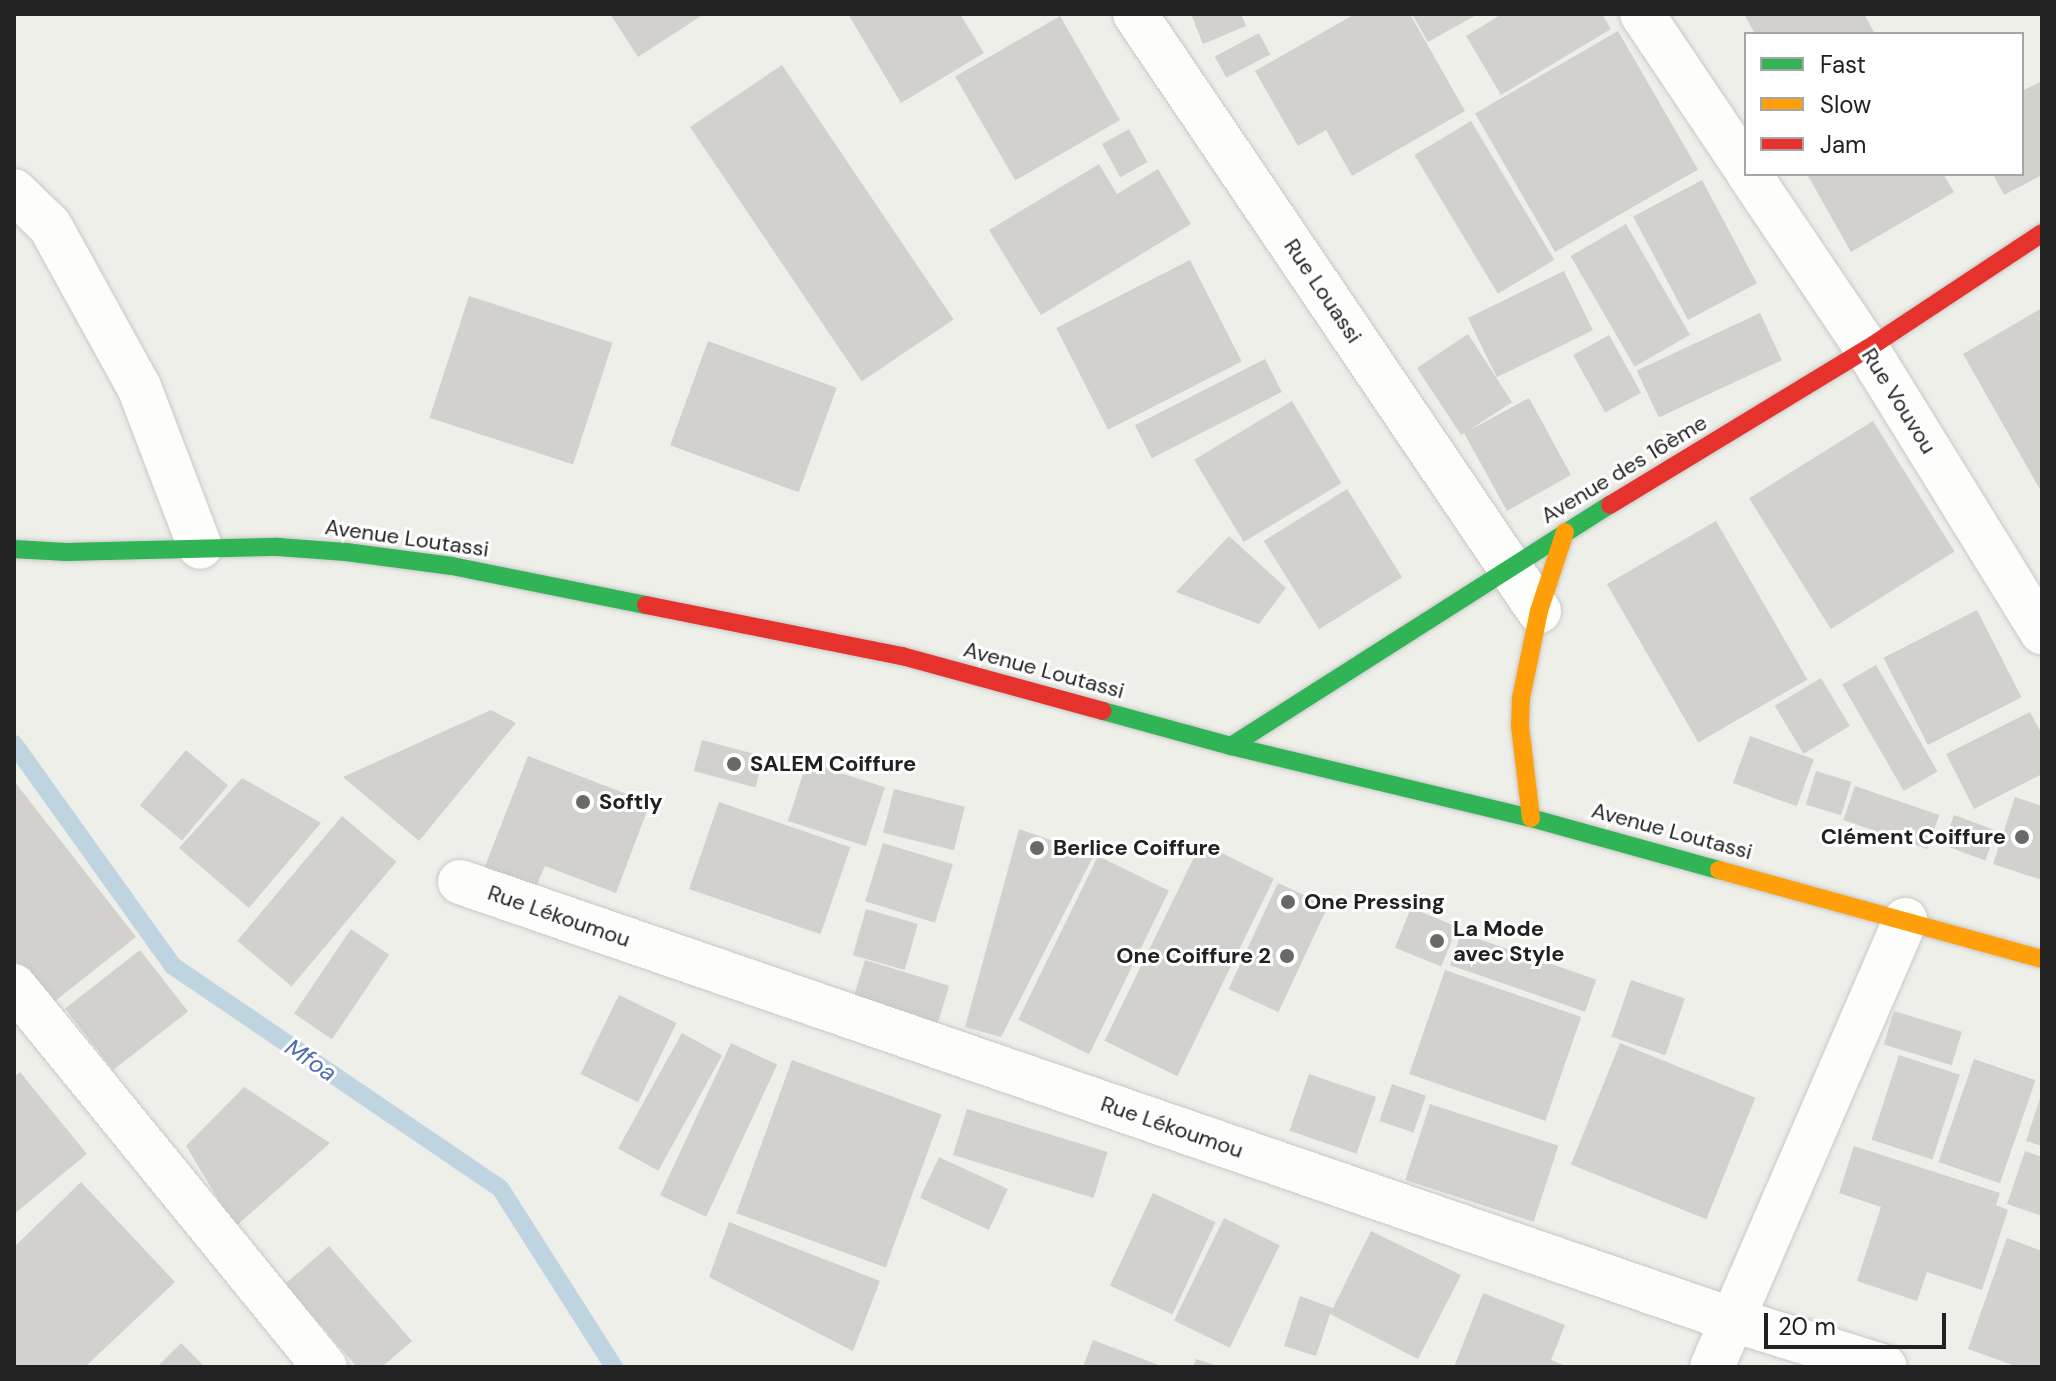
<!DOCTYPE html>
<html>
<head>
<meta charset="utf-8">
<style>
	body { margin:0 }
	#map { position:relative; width:2056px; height:1381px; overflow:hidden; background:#efefea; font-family:"DM Sans",sans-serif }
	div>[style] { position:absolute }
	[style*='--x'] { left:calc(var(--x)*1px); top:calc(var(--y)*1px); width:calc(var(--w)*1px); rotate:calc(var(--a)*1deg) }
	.stream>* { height:18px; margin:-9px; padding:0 9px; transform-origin:9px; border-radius:9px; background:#bfd4e1 }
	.building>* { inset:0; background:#d2d1cd; transform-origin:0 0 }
	.roads { filter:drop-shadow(0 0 2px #c8c8c6) drop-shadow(0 0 2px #c8c8c6) }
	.street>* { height:44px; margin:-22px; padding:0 22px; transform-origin:22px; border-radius:22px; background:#fdfdfc }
	.fast>* { height:18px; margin:-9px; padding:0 9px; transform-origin:9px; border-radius:9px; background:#30b455 }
	.slow>* { height:18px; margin:-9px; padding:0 9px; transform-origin:9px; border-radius:9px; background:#ff9f0a }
	.jam>* { height:18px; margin:-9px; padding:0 9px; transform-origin:9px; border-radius:9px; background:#e5322d }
	.dots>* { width:22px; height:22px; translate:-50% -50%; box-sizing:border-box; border:4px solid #fff; border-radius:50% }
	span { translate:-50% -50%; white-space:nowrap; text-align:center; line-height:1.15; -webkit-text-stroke:6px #fff; paint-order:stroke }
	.street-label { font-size:22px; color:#212121 }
	.poi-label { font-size:22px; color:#212121; font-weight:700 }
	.left { translate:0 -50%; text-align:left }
	.right { translate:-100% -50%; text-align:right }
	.water-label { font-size:24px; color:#4f6eaf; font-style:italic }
	.frame { position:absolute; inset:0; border:16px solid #212121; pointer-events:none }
	.legend { position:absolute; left:1744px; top:32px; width:280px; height:144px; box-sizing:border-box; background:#fff; border:2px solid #a6a6a6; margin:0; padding:10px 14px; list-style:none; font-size:24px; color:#212121 }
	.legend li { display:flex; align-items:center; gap:16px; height:40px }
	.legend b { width:40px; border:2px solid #a6a6a6 }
	.scale { position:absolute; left:1764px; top:1313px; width:182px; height:36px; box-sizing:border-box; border:4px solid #212121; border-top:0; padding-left:10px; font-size:24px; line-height:28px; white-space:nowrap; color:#212121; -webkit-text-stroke:6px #fff; paint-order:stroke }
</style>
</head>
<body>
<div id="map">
	<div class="stream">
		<div style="--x:14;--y:744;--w:273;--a:54.4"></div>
		<div style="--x:173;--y:966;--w:395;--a:34.2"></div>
		<div style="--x:500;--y:1188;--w:212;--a:57.5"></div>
	</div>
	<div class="building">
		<div style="clip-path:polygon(610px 14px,704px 14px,638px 57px)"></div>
		<div style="clip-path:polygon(848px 14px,960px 14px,984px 53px,901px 103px)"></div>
		<div style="clip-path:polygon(1191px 14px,1241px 14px,1246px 26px,1203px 44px)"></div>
		<div style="clip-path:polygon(1355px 14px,1410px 14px,1465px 111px,1352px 176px,1326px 130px,1298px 146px,1255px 71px)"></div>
		<div style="clip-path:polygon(1412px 14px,1478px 14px,1428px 42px)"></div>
		<div style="clip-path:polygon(1502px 14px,1602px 14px,1611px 29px,1501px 95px,1466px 36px)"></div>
		<div style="clip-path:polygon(1744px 14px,1864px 14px,1875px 34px,1755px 34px)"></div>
		<div style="left:1060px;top:16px;width:120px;height:121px;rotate:60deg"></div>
		<div style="left:1618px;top:31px;width:160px;height:165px;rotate:60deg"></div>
		<div style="left:1259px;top:33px;width:24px;height:50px;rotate:62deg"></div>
		<div style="left:782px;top:65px;width:307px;height:111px;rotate:56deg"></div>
		<div style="clip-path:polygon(2042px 81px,2042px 175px,2004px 195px,1993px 174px,2022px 174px,2022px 91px)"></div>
		<div style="left:1471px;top:121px;width:162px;height:66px;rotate:59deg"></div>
		<div style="left:1129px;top:129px;width:38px;height:31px;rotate:61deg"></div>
		<div style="clip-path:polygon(1099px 164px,1117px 194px,1158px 169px,1191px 224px,1041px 315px,989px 230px)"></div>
		<div style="clip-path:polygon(1807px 174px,1943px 174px,1954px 192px,1851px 252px)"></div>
		<div style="left:1702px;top:180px;width:117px;height:78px;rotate:62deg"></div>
		<div style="left:1626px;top:224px;width:128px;height:64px;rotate:60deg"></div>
		<div style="left:1190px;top:260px;width:114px;height:150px;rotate:63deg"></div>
		<div style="left:1564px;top:271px;width:66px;height:107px;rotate:64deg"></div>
		<div style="left:469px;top:296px;width:151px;height:128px;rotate:18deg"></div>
		<div style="clip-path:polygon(2042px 308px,2042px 493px,1963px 354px)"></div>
		<div style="left:1760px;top:313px;width:52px;height:136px;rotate:65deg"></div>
		<div style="clip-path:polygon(1468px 334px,1512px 402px,1468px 431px,1529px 398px,1571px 475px,1507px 511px,1464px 433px,1461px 435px,1417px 368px)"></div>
		<div style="left:1609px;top:335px;width:66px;height:41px;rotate:61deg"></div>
		<div style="left:708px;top:341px;width:137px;height:111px;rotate:20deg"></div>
		<div style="left:1265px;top:359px;width:37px;height:146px;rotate:63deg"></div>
		<div style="left:1292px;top:401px;width:96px;height:114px;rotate:59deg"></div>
		<div style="left:1873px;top:421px;width:154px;height:146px;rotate:58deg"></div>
		<div style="left:1347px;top:489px;width:104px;height:98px;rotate:58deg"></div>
		<div style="left:1716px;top:521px;width:183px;height:126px;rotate:60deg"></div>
		<div style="clip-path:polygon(1229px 536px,1286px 588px,1259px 624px,1176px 592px)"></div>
		<div style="left:1977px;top:610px;width:98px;height:105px;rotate:63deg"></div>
		<div style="left:1876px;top:665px;width:123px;height:39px;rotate:60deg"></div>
		<div style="left:1821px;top:678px;width:56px;height:54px;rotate:59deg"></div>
		<div style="clip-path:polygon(491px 710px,516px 723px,419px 841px,343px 777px)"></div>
		<div style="clip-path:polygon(2030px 712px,2042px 734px,2042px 774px,1974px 809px,1946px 754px)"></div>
		<div style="left:1750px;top:736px;width:68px;height:50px;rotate:20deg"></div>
		<div style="left:702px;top:740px;width:64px;height:32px;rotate:15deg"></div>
		<div style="left:186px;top:750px;width:55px;height:72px;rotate:40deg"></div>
		<div style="clip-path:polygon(528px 756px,650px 803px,616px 893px,545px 866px,533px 894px,482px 874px)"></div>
		<div style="left:807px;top:762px;width:82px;height:62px;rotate:18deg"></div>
		<div style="left:1816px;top:771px;width:37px;height:35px;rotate:17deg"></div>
		<div style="clip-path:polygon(242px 778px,321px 823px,249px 908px,179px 848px)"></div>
		<div style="clip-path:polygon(14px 781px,136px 937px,50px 1005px,14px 959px)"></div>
		<div style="left:1855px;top:786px;width:89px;height:36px;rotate:19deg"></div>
		<div style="left:894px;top:789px;width:73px;height:45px;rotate:14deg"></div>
		<div style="clip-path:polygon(2015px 797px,2042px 806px,2042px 880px,1993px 864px)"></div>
		<div style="left:719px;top:802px;width:139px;height:92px;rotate:19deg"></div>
		<div style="left:1954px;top:815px;width:45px;height:32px;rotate:20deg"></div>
		<div style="left:342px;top:816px;width:71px;height:163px;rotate:40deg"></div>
		<div style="clip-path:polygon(1019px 829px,1094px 855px,1001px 1037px,965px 1027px)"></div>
		<div style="left:883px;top:843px;width:73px;height:61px;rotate:17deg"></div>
		<div style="left:1201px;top:843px;width:81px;height:220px;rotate:26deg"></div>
		<div style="left:1098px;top:856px;width:79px;height:182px;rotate:26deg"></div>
		<div style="left:1278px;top:883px;width:55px;height:117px;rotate:25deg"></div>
		<div style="left:1411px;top:908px;width:50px;height:43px;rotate:22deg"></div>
		<div style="left:866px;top:909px;width:54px;height:48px;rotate:16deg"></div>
		<div style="left:351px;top:929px;width:46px;height:102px;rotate:34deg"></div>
		<div style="left:1461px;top:933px;width:143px;height:34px;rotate:19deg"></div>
		<div style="left:140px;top:950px;width:78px;height:95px;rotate:52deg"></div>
		<div style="left:865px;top:960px;width:88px;height:48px;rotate:17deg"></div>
		<div style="left:1445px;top:970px;width:144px;height:110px;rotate:19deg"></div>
		<div style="left:1631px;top:980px;width:57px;height:60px;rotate:19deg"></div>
		<div style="left:619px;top:995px;width:64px;height:88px;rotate:26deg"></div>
		<div style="left:1894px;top:1011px;width:71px;height:35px;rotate:17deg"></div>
		<div style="left:682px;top:1033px;width:46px;height:132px;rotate:29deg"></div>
		<div style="left:731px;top:1043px;width:51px;height:168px;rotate:25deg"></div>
		<div style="left:1620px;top:1043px;width:146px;height:131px;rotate:22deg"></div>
		<div style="left:1899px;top:1055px;width:64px;height:89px;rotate:18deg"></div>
		<div style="left:1974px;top:1059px;width:65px;height:109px;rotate:19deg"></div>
		<div style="left:792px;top:1060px;width:159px;height:163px;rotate:20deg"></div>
		<div style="clip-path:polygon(20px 1072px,87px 1154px,14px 1214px,14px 1077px)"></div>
		<div style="left:1309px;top:1074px;width:71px;height:60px;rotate:19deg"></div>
		<div style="left:1392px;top:1084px;width:36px;height:39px;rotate:19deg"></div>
		<div style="clip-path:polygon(244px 1087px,330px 1143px,235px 1227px,186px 1146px)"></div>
		<div style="clip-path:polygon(2042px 1092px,2042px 1146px,2026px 1141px)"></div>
		<div style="left:1430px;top:1104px;width:135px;height:80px;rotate:18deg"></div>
		<div style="left:967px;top:1109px;width:147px;height:48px;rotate:17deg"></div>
		<div style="clip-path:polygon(1854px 1146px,2000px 1193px,1996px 1205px,2008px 1210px,1982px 1290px,1927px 1272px,1917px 1301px,1857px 1281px,1881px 1207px,1839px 1193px)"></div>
		<div style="clip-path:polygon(2025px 1151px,2042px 1157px,2042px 1216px,2007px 1204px)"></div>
		<div style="left:939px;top:1157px;width:76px;height:45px;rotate:25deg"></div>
		<div style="clip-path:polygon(81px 1182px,175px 1282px,85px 1367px,14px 1367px,14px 1247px)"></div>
		<div style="left:1153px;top:1193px;width:69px;height:102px;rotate:25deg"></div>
		<div style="left:1224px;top:1218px;width:62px;height:114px;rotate:26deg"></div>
		<div style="clip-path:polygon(729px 1222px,880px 1281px,853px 1351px,709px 1277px)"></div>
		<div style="clip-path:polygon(1371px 1231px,1461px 1275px,1418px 1359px,1330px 1314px,1316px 1356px,1284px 1346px,1300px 1296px,1333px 1308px)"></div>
		<div style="clip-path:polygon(2007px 1238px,2042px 1251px,2042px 1367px,2018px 1367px,1968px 1349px)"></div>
		<div style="clip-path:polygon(329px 1246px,412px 1341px,382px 1367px,357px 1367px,285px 1284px)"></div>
		<div style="clip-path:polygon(1483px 1293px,1565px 1325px,1551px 1360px,1569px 1367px,1454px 1367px)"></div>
		<div style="clip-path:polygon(1093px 1340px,1164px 1367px,1083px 1367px)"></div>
		<div style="clip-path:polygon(181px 1343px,205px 1367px,157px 1367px)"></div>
		<div style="clip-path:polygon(1196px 1359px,1218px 1366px,1218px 1367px,1193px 1367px)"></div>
	</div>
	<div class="roads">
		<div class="street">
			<div style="--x:1135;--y:14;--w:721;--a:55.91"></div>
			<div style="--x:1642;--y:14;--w:187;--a:56.1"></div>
			<div style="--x:1749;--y:174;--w:211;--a:56"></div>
			<div style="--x:1867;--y:349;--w:333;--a:58.3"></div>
			<div style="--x:14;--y:191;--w:50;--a:44.2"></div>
			<div style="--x:50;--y:226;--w:184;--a:61.1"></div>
			<div style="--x:139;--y:387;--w:171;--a:69.1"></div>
			<div style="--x:460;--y:882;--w:1343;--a:18.99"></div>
			<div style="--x:1730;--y:1319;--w:162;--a:17.2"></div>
			<div style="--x:14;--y:986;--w:492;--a:50.8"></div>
			<div style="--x:1712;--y:1367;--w:487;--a:-66.6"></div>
		</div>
		<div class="fast">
			<div style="--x:14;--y:549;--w:52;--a:3.3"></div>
			<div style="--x:66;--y:552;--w:212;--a:-1.4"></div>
			<div style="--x:278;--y:547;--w:68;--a:4.2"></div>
			<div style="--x:346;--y:552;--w:107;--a:7.5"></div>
			<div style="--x:452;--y:566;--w:198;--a:11.4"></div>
			<div style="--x:1103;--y:711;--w:133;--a:15.3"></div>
			<div style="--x:1231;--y:746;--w:309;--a:13.5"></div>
			<div style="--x:1531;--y:818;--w:195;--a:15.5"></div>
			<div style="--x:1231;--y:746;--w:449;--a:-32.5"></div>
		</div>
		<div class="slow">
			<div style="--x:1531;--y:818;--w:93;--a:-96.8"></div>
			<div style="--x:1520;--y:726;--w:28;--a:-88"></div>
			<div style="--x:1521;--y:698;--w:89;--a:-78.3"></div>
			<div style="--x:1539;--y:611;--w:83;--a:-71.8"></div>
			<div style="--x:1719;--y:870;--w:335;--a:15.4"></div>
		</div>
		<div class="jam">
			<div style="--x:1610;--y:505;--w:301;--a:-31.3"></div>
			<div style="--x:1867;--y:349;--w:210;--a:-33.5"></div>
			<div style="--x:646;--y:605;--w:261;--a:11.3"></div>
			<div style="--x:902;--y:656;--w:208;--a:15.3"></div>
		</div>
	</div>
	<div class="dots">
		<div style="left:734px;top:764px;background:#696967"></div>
		<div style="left:583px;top:802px;background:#696967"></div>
		<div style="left:2022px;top:837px;background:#696967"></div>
		<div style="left:1037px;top:848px;background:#696967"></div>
		<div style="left:1288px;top:902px;background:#696967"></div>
		<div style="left:1437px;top:941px;background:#696967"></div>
		<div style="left:1287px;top:956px;background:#696967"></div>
	</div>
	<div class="street-label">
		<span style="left:1323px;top:291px;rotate:56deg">Rue Louassi</span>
		<span style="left:1899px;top:401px;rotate:58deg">Rue Vouvou</span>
		<span style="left:1624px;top:469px;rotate:-31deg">Avenue des 16ème</span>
		<span style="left:407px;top:538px;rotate:8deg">Avenue Loutassi</span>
		<span style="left:1044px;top:670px;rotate:15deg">Avenue Loutassi</span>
		<span style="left:1672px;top:831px;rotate:15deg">Avenue Loutassi</span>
		<span style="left:559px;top:916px;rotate:19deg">Rue Lékoumou</span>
		<span style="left:1172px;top:1127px;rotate:19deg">Rue Lékoumou</span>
	</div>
	<div class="poi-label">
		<span class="left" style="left:750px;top:764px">SALEM Coiffure</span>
		<span class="left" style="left:599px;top:802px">Softly</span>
		<span class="right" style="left:2006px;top:837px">Clément Coiffure</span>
		<span class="left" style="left:1053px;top:848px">Berlice Coiffure</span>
		<span class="left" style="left:1304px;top:902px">One Pressing</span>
		<span class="left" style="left:1453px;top:941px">La Mode<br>avec Style</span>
		<span class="right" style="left:1271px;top:956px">One Coiffure 2</span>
	</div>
	<div class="water-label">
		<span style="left:311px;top:1060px;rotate:34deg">Mfoa</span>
	</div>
	<div class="frame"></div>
	<ul class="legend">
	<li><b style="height:10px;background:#30b455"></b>Fast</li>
	<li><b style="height:10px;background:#ff9f0a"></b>Slow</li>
	<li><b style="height:10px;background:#e5322d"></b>Jam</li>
	</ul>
	<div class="scale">20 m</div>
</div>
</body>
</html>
